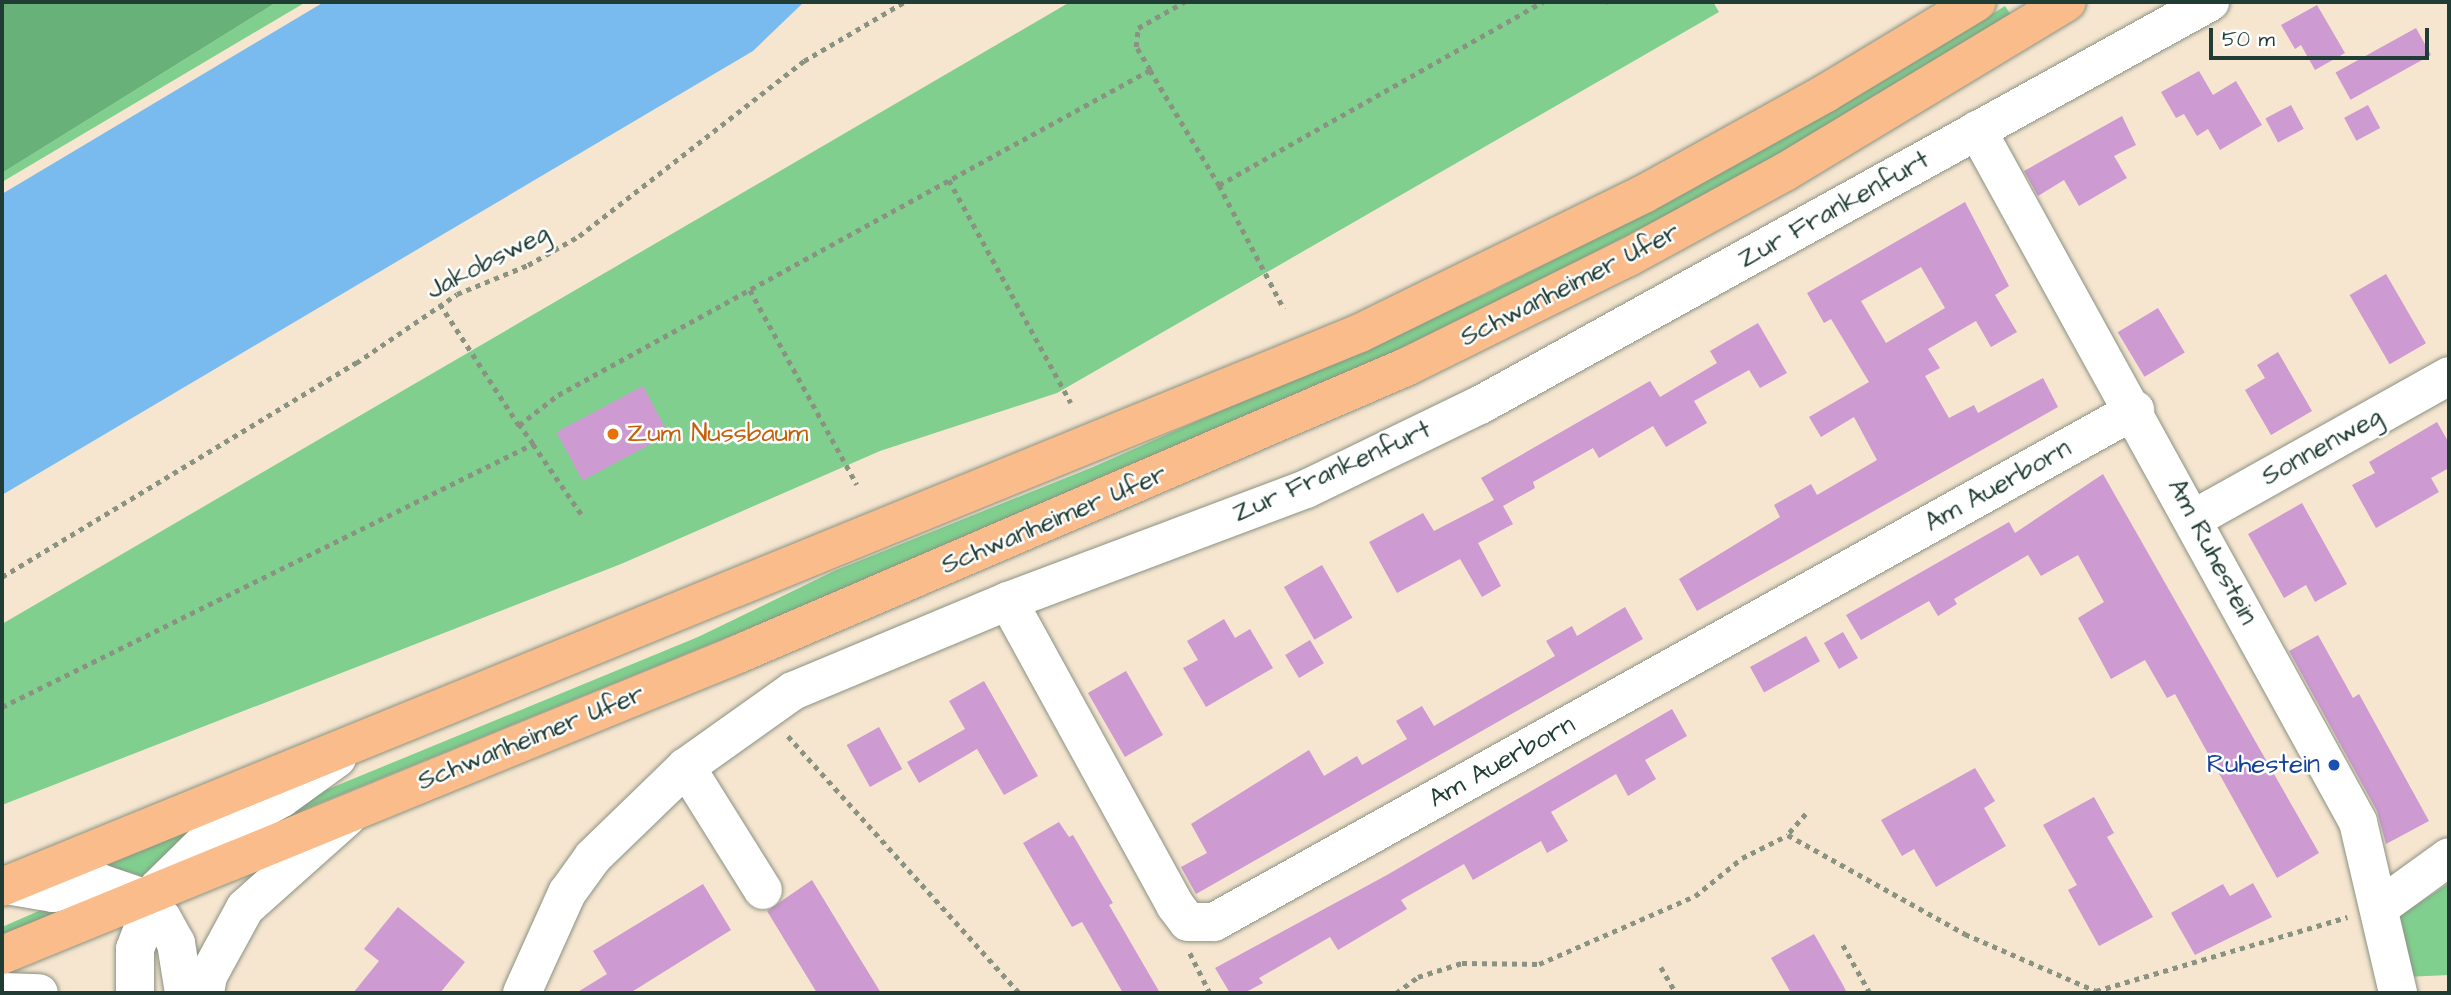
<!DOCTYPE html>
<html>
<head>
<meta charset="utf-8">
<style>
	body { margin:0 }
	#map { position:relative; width:2451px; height:995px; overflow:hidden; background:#f6e6d0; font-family:"Architects Daughter",sans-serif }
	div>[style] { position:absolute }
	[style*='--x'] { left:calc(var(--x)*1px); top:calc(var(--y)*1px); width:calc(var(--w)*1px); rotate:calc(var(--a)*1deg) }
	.green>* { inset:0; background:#80cf8f }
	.forest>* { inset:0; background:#68b27a }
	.water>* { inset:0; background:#7abbef }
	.building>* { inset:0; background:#cd9ad1; transform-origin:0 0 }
	.path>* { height:4.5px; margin-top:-2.25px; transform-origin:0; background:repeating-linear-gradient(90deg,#8a9282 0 5px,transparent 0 10px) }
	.roads { filter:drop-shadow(0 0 2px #8a9282) drop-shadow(0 0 2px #8a9282) }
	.minor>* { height:38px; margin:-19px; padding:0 19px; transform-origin:19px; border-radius:19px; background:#fff }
	.major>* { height:38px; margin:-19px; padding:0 19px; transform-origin:19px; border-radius:19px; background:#f9bc8a }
	.dots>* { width:19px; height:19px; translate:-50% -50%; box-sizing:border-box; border:4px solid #fff; border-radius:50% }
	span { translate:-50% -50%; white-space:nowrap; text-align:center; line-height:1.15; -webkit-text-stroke:5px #fff; paint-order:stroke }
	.street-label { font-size:26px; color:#1f3d34 }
	.food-label { font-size:26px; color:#c56008 }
	.left { translate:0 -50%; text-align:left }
	.transit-label { font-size:26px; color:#164399 }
	.right { translate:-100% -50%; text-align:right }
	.frame { position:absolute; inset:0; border:4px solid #1f3d34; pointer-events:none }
	.scale { position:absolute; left:2209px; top:28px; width:220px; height:32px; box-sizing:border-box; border:4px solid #1f3d34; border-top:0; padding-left:9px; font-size:21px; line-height:24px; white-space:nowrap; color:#1f3d34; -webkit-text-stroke:5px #fff; paint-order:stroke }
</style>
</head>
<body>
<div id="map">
	<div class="green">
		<div style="clip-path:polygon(277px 2px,306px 2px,2px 182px,2px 173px)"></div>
		<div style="clip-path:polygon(1070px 2px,1713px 2px,1719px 12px,1057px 393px,880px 451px,621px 564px,2px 805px,2px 624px)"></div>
		<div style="clip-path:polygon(2005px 6px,2011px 15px,1775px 159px,1440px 332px,772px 619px,237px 837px,270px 813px,698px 637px,834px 571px,1093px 467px,1486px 294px,1615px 229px,1900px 71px)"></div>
		<div style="clip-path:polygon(225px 814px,159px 870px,142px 877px,130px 872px,82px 872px)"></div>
		<div style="clip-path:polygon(2449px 883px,2449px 975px,2405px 977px,2394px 920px)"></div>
		<div style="clip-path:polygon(79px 903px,2px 936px,2px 927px,41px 910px)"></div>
	</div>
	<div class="forest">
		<div style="clip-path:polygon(2px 2px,277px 2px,2px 173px)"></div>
	</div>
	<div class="water">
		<div style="clip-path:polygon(324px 2px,804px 2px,753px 51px,2px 495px,2px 194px)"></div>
	</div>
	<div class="building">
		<div style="clip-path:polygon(2317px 5px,2345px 53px,2315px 70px,2301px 45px,2295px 49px,2281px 25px)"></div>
		<div style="left:2416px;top:28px;width:31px;height:92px;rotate:61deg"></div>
		<div style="clip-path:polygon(2199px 71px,2213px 95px,2236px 81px,2262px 125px,2220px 150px,2208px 129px,2197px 136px,2184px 114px,2176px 118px,2161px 92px)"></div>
		<div style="left:2291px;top:105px;width:27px;height:29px;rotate:62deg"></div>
		<div style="left:2368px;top:105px;width:26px;height:27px;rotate:62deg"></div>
		<div style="clip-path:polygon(2122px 116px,2136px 145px,2114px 156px,2127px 178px,2079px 206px,2064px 180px,2038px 196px,2024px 171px)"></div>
		<div style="clip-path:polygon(evenodd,1965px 202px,2009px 286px,1995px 295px,2017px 332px,1991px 347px,1976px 321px,1928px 349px,1940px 368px,1925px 376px,1949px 418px,1974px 405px,1978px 413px,2043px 378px,2058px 407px,1697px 611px,1679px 579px,1780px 517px,1774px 505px,1811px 484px,1817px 495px,1877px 460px,1854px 417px,1821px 437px,1809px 417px,1869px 382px,1831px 319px,1824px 323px,1807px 293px,1965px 202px,1921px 267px,1945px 308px,1886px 343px,1861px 301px,1921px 267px)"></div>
		<div style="left:2386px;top:274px;width:80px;height:42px;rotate:60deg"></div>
		<div style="left:2158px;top:308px;width:52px;height:47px;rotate:59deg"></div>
		<div style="clip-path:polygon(1758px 323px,1787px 373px,1760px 388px,1749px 370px,1694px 401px,1707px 423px,1666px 447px,1653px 426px,1599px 458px,1593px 448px,1533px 482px,1535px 488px,1503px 506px,1513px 524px,1478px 543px,1501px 586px,1482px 597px,1460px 559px,1397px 593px,1369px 542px,1423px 513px,1434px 531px,1494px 500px,1481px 478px,1650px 381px,1660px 397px,1717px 363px,1710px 351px)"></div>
		<div style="clip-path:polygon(2278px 352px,2312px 411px,2271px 435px,2245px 390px,2265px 378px,2257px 365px)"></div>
		<div style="left:643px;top:386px;width:55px;height:98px;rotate:62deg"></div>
		<div style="clip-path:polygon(2437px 422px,2449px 443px,2449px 468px,2431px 478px,2439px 492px,2376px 528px,2352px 485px,2375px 473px,2369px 462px)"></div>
		<div style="clip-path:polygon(2103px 474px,2319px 853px,2277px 878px,2175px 694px,2167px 698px,2145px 660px,2111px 679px,2078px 618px,2104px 602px,2078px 555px,2041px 576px,2028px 555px,1954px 599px,1957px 604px,1938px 616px,1929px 601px,1861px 640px,1846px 615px,2009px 522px,2015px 533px)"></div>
		<div style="clip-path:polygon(2302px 503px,2347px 584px,2315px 602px,2306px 585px,2284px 598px,2248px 534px)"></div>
		<div style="left:1322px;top:565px;width:61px;height:44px;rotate:60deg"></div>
		<div style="clip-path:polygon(1625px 607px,1643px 639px,1196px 894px,1181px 867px,1207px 853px,1191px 824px,1309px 750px,1324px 776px,1357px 756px,1362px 765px,1407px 739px,1396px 721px,1422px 706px,1434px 726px,1555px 656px,1546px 641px,1572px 626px,1577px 636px)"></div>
		<div style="clip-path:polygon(1224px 619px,1235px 638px,1250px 629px,1273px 668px,1206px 707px,1183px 668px,1198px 660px,1187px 641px)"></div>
		<div style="left:1843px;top:632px;width:30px;height:22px;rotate:60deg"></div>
		<div style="clip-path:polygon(2318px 635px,2353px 698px,2359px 694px,2429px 821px,2386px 844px,2377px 811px,2289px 651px)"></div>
		<div style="left:1806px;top:636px;width:29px;height:64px;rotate:61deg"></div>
		<div style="left:1310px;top:640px;width:27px;height:29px;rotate:59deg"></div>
		<div style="left:1126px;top:671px;width:74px;height:44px;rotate:60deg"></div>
		<div style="clip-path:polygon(984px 681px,1038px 776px,1004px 795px,977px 749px,919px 783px,907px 762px,965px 729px,949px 701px)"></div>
		<div style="clip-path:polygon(1672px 709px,1687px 736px,1645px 760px,1656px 779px,1628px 796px,1616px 774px,1551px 812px,1568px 841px,1547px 853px,1541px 841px,1473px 880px,1464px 864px,1401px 900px,1407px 909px,1338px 950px,1330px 937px,1259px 978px,1263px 983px,1244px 993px,1230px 993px,1215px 968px,1387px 875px)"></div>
		<div style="left:879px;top:727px;width:48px;height:37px;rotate:61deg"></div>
		<div style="clip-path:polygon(1975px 768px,1995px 801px,1984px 808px,2006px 846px,1936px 887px,1914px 849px,1902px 856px,1881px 820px)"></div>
		<div style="clip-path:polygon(2094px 797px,2114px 833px,2107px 837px,2153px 917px,2099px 946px,2068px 890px,2077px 885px,2043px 825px)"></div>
		<div style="clip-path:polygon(1059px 822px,1069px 837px,1073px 835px,1104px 888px,1113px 903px,1109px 905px,1160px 993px,1123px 993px,1082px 922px,1072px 927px,1023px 843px)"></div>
		<div style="clip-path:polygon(812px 880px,846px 936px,881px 993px,817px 993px,767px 911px)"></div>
		<div style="clip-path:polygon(2253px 883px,2272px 917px,2195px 955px,2171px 913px,2223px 884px,2230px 896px)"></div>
		<div style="clip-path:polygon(703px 884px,731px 930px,630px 993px,576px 993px,607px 974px,593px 951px)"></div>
		<div style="clip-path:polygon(398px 907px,465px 962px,440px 993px,353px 993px,379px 961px,364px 949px)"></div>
		<div style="clip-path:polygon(1814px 934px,1843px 985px,1847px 993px,1791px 993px,1771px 958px)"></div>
	</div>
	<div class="path">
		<div style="--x:1608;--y:2;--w:1;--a:45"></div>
		<div style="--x:1150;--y:70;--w:134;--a:59"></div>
		<div style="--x:1219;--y:185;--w:140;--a:62.3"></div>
		<div style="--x:949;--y:180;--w:254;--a:61.3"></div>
		<div style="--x:1219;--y:185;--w:372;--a:-29.5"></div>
		<div style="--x:750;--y:290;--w:222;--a:61.2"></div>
		<div style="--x:440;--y:304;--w:145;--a:56.9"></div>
		<div style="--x:533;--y:444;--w:86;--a:55.4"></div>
		<div style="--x:2;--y:577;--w:414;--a:-31.2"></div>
		<div style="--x:356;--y:363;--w:122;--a:-34.3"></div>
		<div style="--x:457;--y:294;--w:77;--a:-22.2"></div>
		<div style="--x:528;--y:265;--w:59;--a:-29.6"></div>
		<div style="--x:579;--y:236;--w:285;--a:-37.9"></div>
		<div style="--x:804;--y:61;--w:116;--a:-30.5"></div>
		<div style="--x:2;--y:707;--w:593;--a:-26.35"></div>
		<div style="--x:533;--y:444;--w:24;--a:-126"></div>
		<div style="--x:519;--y:425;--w:49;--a:-37.6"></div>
		<div style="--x:558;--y:395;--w:675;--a:-28.77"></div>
		<div style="--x:1150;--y:70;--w:27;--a:-121"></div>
		<div style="--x:1136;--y:47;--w:19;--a:-84"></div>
		<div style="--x:1138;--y:28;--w:53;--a:-29.5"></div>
		<div style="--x:788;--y:736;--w:346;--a:48"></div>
		<div style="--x:1806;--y:814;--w:28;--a:131"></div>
		<div style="--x:1788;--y:835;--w:203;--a:29.2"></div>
		<div style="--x:1965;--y:934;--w:143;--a:23.5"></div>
		<div style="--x:2096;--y:991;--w:262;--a:-16.4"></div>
		<div style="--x:1843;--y:945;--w:55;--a:60.6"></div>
		<div style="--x:1190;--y:953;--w:45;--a:63.4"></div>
		<div style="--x:1661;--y:967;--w:30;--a:60"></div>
		<div style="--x:1396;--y:993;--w:27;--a:-36"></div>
		<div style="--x:1418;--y:977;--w:46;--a:-17.7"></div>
		<div style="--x:1462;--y:963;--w:77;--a:0.7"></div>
		<div style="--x:1539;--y:964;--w:170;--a:-23.6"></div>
		<div style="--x:1695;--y:896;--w:60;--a:-39"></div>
		<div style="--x:1742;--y:858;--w:51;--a:-26.6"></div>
	</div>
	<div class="roads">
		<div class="minor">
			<div style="--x:1977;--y:130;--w:790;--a:61.16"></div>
			<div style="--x:2358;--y:822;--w:176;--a:76.8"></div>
			<div style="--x:2195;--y:518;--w:291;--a:-29.2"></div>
			<div style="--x:1008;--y:601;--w:347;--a:61.2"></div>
			<div style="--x:1175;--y:905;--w:21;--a:53"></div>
			<div style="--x:1188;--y:922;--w:26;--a:0"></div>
			<div style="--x:1214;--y:922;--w:1054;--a:-29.07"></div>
			<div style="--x:686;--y:767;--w:145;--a:58"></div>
			<div style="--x:6;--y:885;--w:48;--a:9.7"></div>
			<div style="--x:53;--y:893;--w:48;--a:-12"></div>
			<div style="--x:100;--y:883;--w:40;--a:18.9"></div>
			<div style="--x:138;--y:896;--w:33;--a:43"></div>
			<div style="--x:162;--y:918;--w:29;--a:61"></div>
			<div style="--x:176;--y:943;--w:51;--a:80.9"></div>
			<div style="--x:2380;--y:907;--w:85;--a:-35.9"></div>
			<div style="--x:2;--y:992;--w:37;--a:2"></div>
			<div style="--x:135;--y:993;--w:44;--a:-90"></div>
			<div style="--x:135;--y:949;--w:65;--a:-69.3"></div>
			<div style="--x:158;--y:888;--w:71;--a:-44.4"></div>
			<div style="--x:209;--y:838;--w:83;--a:-28.7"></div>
			<div style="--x:282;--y:798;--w:68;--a:-36"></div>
			<div style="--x:205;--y:993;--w:17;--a:-80"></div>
			<div style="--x:208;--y:976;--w:77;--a:-61.4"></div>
			<div style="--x:245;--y:908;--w:137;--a:-41.7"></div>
			<div style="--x:522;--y:993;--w:110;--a:-65.8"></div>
			<div style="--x:567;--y:893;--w:44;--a:-54.2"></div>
			<div style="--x:593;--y:857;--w:129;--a:-44.1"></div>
			<div style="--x:686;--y:767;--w:131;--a:-35.4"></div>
			<div style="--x:793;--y:691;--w:233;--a:-22.7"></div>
			<div style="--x:1008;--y:601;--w:318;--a:-20.6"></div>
			<div style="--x:1306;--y:489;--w:193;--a:-25.8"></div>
			<div style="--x:1480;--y:405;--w:834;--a:-28.9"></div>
		</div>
		<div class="major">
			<div style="--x:2;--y:887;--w:1467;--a:-22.19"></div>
			<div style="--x:1360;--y:333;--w:316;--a:-26.1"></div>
			<div style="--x:1644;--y:194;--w:208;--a:-29"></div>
			<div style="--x:1826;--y:93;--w:176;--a:-31.1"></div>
			<div style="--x:2;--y:955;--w:793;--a:-22.23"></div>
			<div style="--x:736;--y:655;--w:729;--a:-23.26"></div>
			<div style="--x:1406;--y:367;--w:246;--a:-26.3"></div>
			<div style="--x:1627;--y:258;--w:180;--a:-28.6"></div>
			<div style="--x:1785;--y:172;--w:329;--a:-31.1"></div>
		</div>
	</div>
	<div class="dots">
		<div style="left:613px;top:434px;background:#e8710a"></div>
		<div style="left:2334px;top:765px;background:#1a4fb4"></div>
	</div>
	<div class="street-label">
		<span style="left:1834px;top:210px;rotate:-29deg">Zur Frankenfurt</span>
		<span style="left:488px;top:262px;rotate:-27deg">Jakobsweg</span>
		<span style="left:1570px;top:285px;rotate:-27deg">Schwanheimer Ufer</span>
		<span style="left:2322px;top:447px;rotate:-29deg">Sonnenweg</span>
		<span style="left:1332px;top:472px;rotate:-24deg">Zur Frankenfurt</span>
		<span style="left:1998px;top:486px;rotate:-29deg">Am Auerborn</span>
		<span style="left:1054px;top:520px;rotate:-23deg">Schwanheimer Ufer</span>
		<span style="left:2212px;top:552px;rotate:62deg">Am Ruhestein</span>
		<span style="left:531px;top:738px;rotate:-22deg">Schwanheimer Ufer</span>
		<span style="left:1502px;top:762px;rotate:-29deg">Am Auerborn</span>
	</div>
	<div class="food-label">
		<span class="left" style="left:627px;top:434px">Zum Nussbaum</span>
	</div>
	<div class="transit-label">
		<span class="right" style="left:2320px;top:765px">Ruhestein</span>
	</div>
	<div class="frame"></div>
	<div class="scale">50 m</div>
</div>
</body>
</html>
